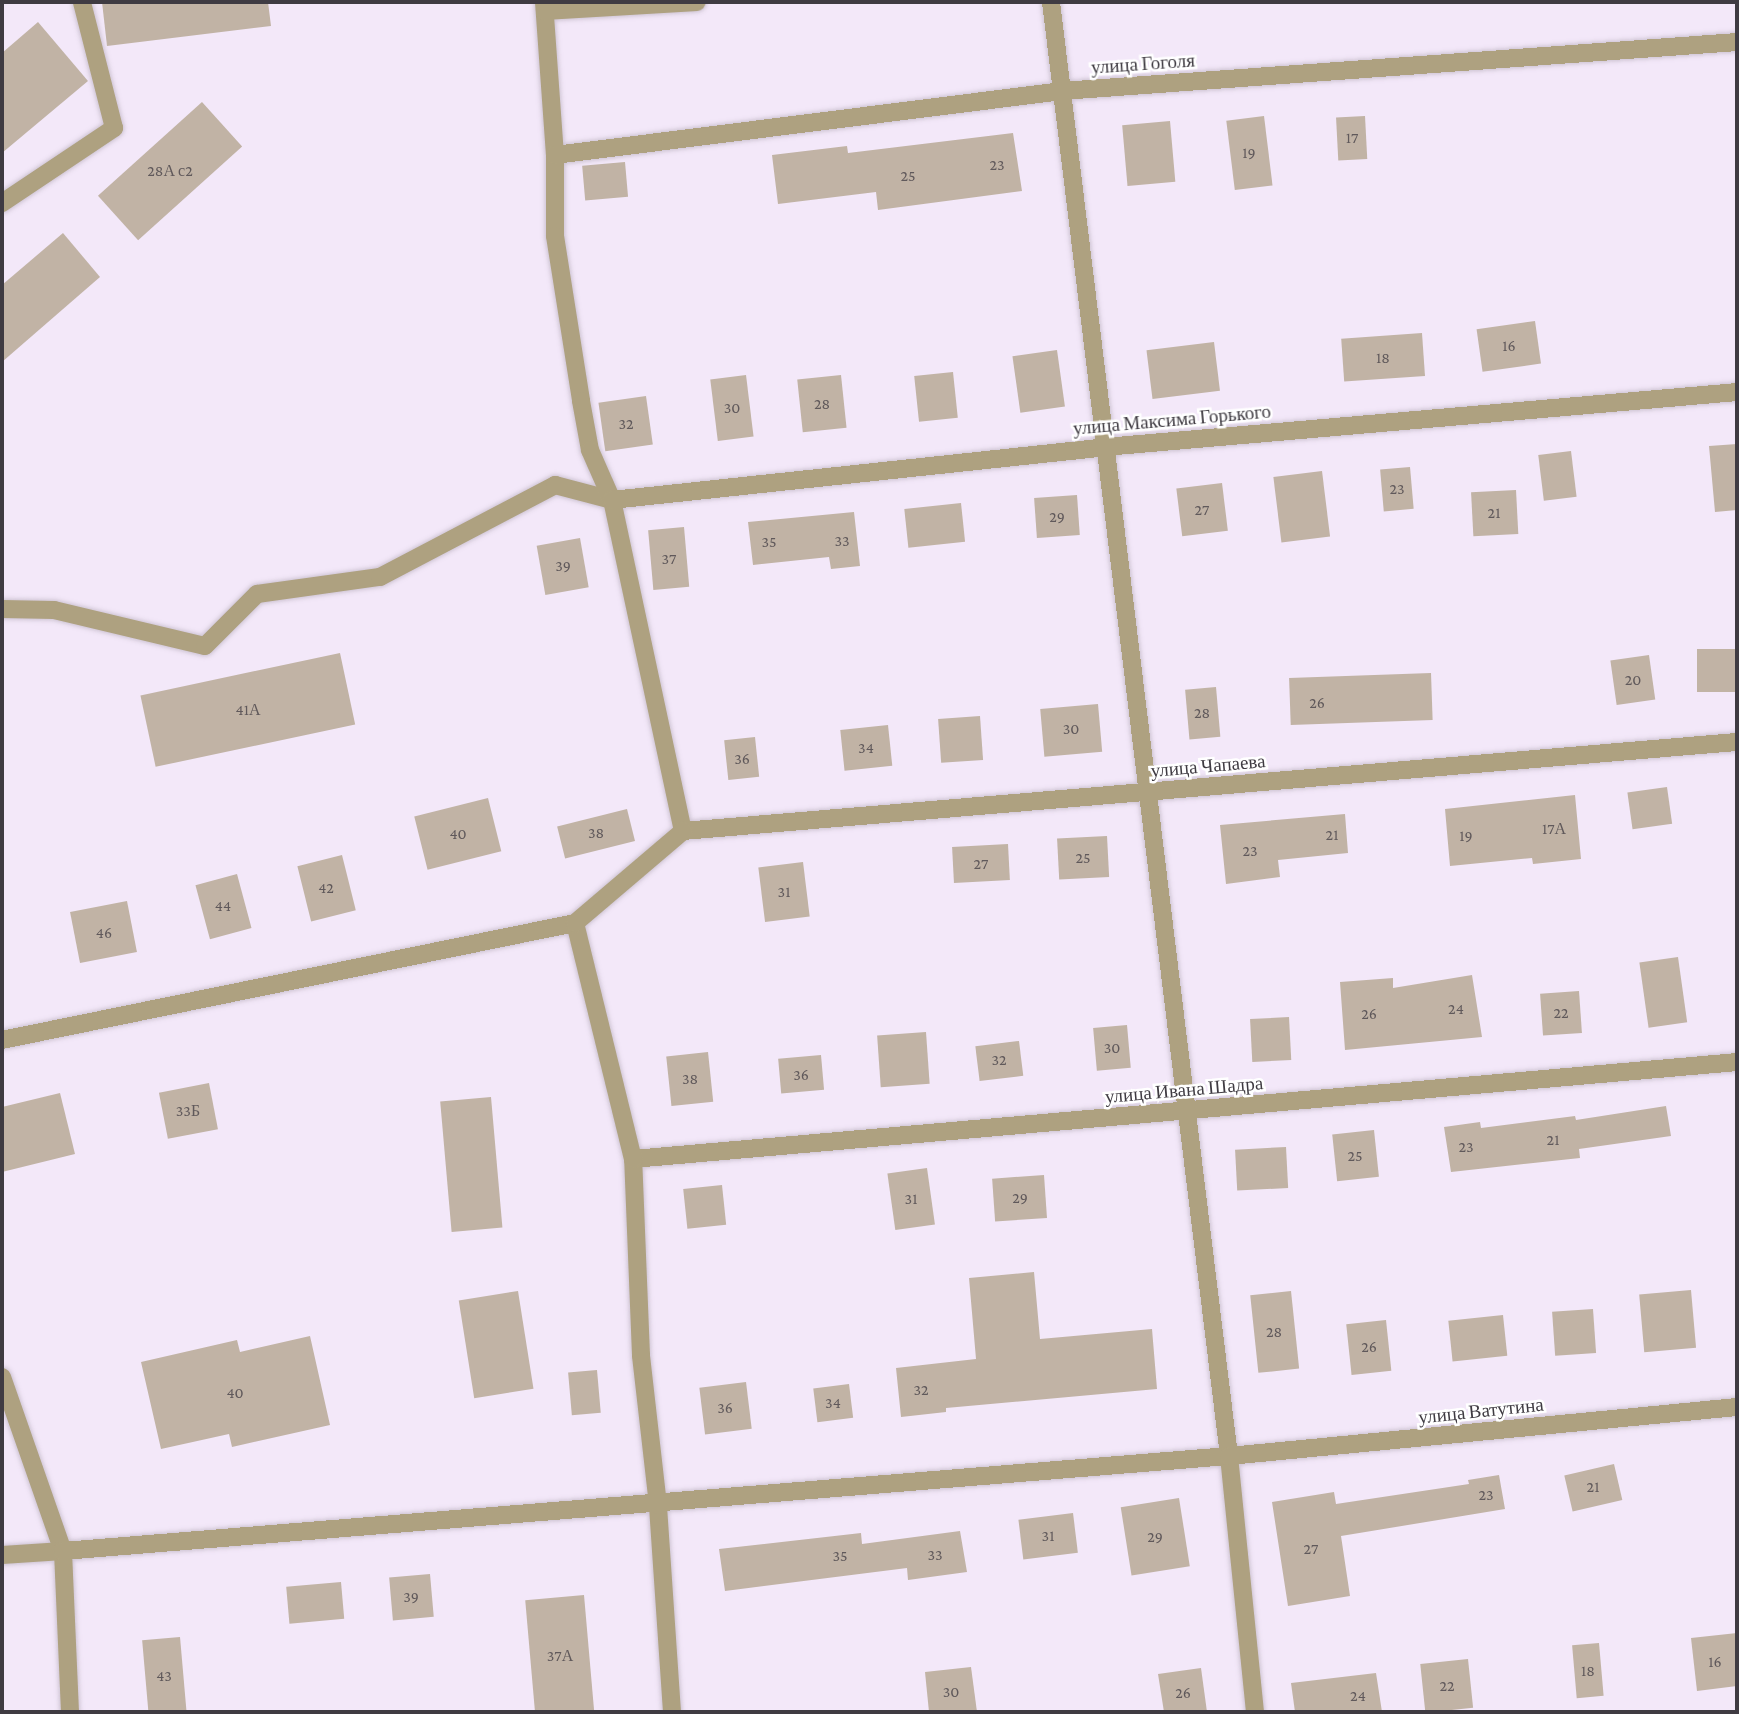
<!DOCTYPE html>
<html>
<head>
<meta charset="utf-8">
<style>
	body { margin:0 }
	#map { position:relative; width:1739px; height:1714px; overflow:hidden; background:#f3e8f9; font-family:"Crimson Pro",serif }
	div>[style] { position:absolute }
	[style*='--x'] { left:calc(var(--x)*1px); top:calc(var(--y)*1px); width:calc(var(--w)*1px); rotate:calc(var(--a)*1deg) }
	.building>* { inset:0; background:#c1b3a5; transform-origin:0 0 }
	.roads { filter:drop-shadow(0 0 2px #cfc5d4) drop-shadow(0 0 2px #cfc5d4) }
	.service>* { height:18px; margin:-9px; padding:0 9px; transform-origin:9px; border-radius:9px; background:#aea180 }
	.minor>* { height:18px; margin:-9px; padding:0 9px; transform-origin:9px; border-radius:9px; background:#aea180 }
	.tertiary>* { height:18px; margin:-9px; padding:0 9px; transform-origin:9px; border-radius:9px; background:#aea180 }
	span { translate:-50% -50%; white-space:nowrap; text-align:center; line-height:1.15; -webkit-text-stroke:5px #fff; paint-order:stroke }
	.number-label { font-size:16px; color:#60595b }
	.number-label span { -webkit-text-stroke-width:0 }
	.street-label { font-size:19px; color:#3f3b42 }
	.frame { position:absolute; inset:0; border:4px solid #3f3b42; pointer-events:none }
</style>
</head>
<body>
<div id="map">
	<div class="building">
		<div style="clip-path:polygon(102px 2px,268px 2px,271px 26px,107px 46px)"></div>
		<div style="clip-path:polygon(38px 22px,88px 81px,2px 153px,2px 53px)"></div>
		<div style="left:202px;top:102px;width:60px;height:140px;rotate:48deg"></div>
		<div style="left:1264px;top:116px;width:70px;height:38px;rotate:83deg"></div>
		<div style="left:1365px;top:116px;width:43px;height:29px;rotate:87deg"></div>
		<div style="left:1170px;top:121px;width:61px;height:48px;rotate:85deg"></div>
		<div style="clip-path:polygon(1013px 133px,1022px 191px,878px 210px,876px 192px,778px 204px,772px 155px,847px 146px,848px 153px)"></div>
		<div style="left:625px;top:162px;width:35px;height:43px;rotate:85deg"></div>
		<div style="clip-path:polygon(63px 233px,100px 277px,2px 362px,2px 285px)"></div>
		<div style="left:1535px;top:321px;width:43px;height:59px;rotate:82deg"></div>
		<div style="left:1422px;top:333px;width:43px;height:81px;rotate:86deg"></div>
		<div style="left:1214px;top:342px;width:49px;height:68px;rotate:83deg"></div>
		<div style="left:1057px;top:350px;width:57px;height:45px;rotate:82deg"></div>
		<div style="left:953px;top:372px;width:46px;height:39px;rotate:84deg"></div>
		<div style="left:746px;top:375px;width:62px;height:36px;rotate:83deg"></div>
		<div style="left:841px;top:375px;width:53px;height:44px;rotate:84deg"></div>
		<div style="left:646px;top:396px;width:49px;height:48px;rotate:82deg"></div>
		<div style="clip-path:polygon(1737px 444px,1737px 510px,1715px 512px,1709px 446px)"></div>
		<div style="left:1571px;top:451px;width:46px;height:33px;rotate:83deg"></div>
		<div style="left:1410px;top:467px;width:42px;height:30px;rotate:85deg"></div>
		<div style="left:1322px;top:471px;width:66px;height:49px;rotate:83deg"></div>
		<div style="left:1222px;top:483px;width:48px;height:46px;rotate:83deg"></div>
		<div style="left:1516px;top:490px;width:44px;height:45px;rotate:87deg"></div>
		<div style="left:1077px;top:495px;width:40px;height:43px;rotate:86deg"></div>
		<div style="left:961px;top:503px;width:39px;height:57px;rotate:84deg"></div>
		<div style="clip-path:polygon(854px 512px,860px 566px,831px 569px,829px 557px,753px 565px,748px 522px)"></div>
		<div style="left:684px;top:527px;width:60px;height:36px;rotate:85deg"></div>
		<div style="left:580px;top:538px;width:50px;height:44px;rotate:80deg"></div>
		<div style="left:1737px;top:649px;width:43px;height:40px;rotate:90deg"></div>
		<div style="left:340px;top:653px;width:73px;height:204px;rotate:78deg"></div>
		<div style="left:1649px;top:655px;width:45px;height:39px;rotate:82deg"></div>
		<div style="left:1431px;top:673px;width:47px;height:142px;rotate:88deg"></div>
		<div style="left:1216px;top:687px;width:50px;height:31px;rotate:85deg"></div>
		<div style="left:1098px;top:704px;width:48px;height:58px;rotate:85deg"></div>
		<div style="left:980px;top:716px;width:44px;height:42px;rotate:86deg"></div>
		<div style="left:888px;top:725px;width:41px;height:48px;rotate:84deg"></div>
		<div style="left:755px;top:737px;width:40px;height:31px;rotate:84deg"></div>
		<div style="left:1667px;top:787px;width:37px;height:40px;rotate:82deg"></div>
		<div style="clip-path:polygon(1575px 795px,1581px 859px,1533px 864px,1532px 858px,1450px 866px,1445px 809px)"></div>
		<div style="left:488px;top:798px;width:55px;height:76px;rotate:76deg"></div>
		<div style="left:627px;top:809px;width:33px;height:72px;rotate:76deg"></div>
		<div style="clip-path:polygon(1345px 814px,1348px 853px,1278px 860px,1280px 877px,1226px 884px,1220px 825px)"></div>
		<div style="left:1107px;top:836px;width:41px;height:50px;rotate:87deg"></div>
		<div style="left:1008px;top:844px;width:36px;height:56px;rotate:87deg"></div>
		<div style="left:342px;top:855px;width:57px;height:46px;rotate:76deg"></div>
		<div style="left:803px;top:862px;width:55px;height:45px;rotate:83deg"></div>
		<div style="left:237px;top:874px;width:56px;height:43px;rotate:75deg"></div>
		<div style="left:127px;top:901px;width:52px;height:58px;rotate:79deg"></div>
		<div style="left:1678px;top:957px;width:66px;height:39px;rotate:82deg"></div>
		<div style="clip-path:polygon(1472px 975px,1482px 1037px,1345px 1050px,1340px 982px,1393px 978px,1393px 988px)"></div>
		<div style="left:1579px;top:991px;width:42px;height:39px;rotate:86deg"></div>
		<div style="left:1289px;top:1017px;width:43px;height:39px;rotate:87deg"></div>
		<div style="left:1127px;top:1025px;width:43px;height:34px;rotate:85deg"></div>
		<div style="left:926px;top:1032px;width:52px;height:49px;rotate:86deg"></div>
		<div style="left:1019px;top:1041px;width:35px;height:44px;rotate:83deg"></div>
		<div style="left:708px;top:1052px;width:50px;height:42px;rotate:84deg"></div>
		<div style="left:821px;top:1055px;width:35px;height:43px;rotate:85deg"></div>
		<div style="left:209px;top:1083px;width:47px;height:51px;rotate:79deg"></div>
		<div style="clip-path:polygon(60px 1093px,75px 1154px,2px 1172px,2px 1107px)"></div>
		<div style="left:491px;top:1097px;width:131px;height:51px;rotate:85deg"></div>
		<div style="clip-path:polygon(1666px 1106px,1671px 1136px,1579px 1149px,1580px 1158px,1451px 1172px,1444px 1127px,1480px 1122px,1481px 1128px,1575px 1116px,1576px 1120px)"></div>
		<div style="left:1374px;top:1130px;width:47px;height:42px;rotate:84deg"></div>
		<div style="left:1286px;top:1147px;width:41px;height:51px;rotate:87deg"></div>
		<div style="left:927px;top:1168px;width:57px;height:40px;rotate:82deg"></div>
		<div style="left:1044px;top:1175px;width:43px;height:52px;rotate:86deg"></div>
		<div style="left:722px;top:1185px;width:40px;height:39px;rotate:84deg"></div>
		<div style="clip-path:polygon(1034px 1272px,1040px 1339px,1152px 1329px,1157px 1389px,946px 1408px,946px 1412px,901px 1417px,896px 1368px,976px 1359px,969px 1278px)"></div>
		<div style="left:1691px;top:1290px;width:58px;height:52px;rotate:85deg"></div>
		<div style="left:518px;top:1291px;width:99px;height:60px;rotate:81deg"></div>
		<div style="left:1291px;top:1291px;width:78px;height:41px;rotate:84deg"></div>
		<div style="left:1593px;top:1309px;width:44px;height:41px;rotate:86deg"></div>
		<div style="left:1503px;top:1315px;width:41px;height:55px;rotate:84deg"></div>
		<div style="left:1386px;top:1320px;width:51px;height:40px;rotate:84deg"></div>
		<div style="clip-path:polygon(310px 1336px,330px 1425px,232px 1447px,229px 1434px,161px 1449px,141px 1362px,237px 1340px,240px 1352px)"></div>
		<div style="left:597px;top:1370px;width:43px;height:29px;rotate:85deg"></div>
		<div style="left:746px;top:1382px;width:47px;height:47px;rotate:83deg"></div>
		<div style="left:849px;top:1384px;width:34px;height:36px;rotate:83deg"></div>
		<div style="left:1614px;top:1464px;width:37px;height:51px;rotate:77deg"></div>
		<div style="clip-path:polygon(1499px 1475px,1505px 1509px,1341px 1536px,1350px 1596px,1288px 1606px,1272px 1502px,1334px 1492px,1336px 1504px,1469px 1484px,1468px 1480px)"></div>
		<div style="left:1179px;top:1498px;width:69px;height:59px;rotate:81deg"></div>
		<div style="left:1073px;top:1513px;width:40px;height:55px;rotate:83deg"></div>
		<div style="clip-path:polygon(960px 1531px,967px 1572px,908px 1580px,907px 1568px,725px 1591px,719px 1549px,861px 1533px,862px 1544px)"></div>
		<div style="left:430px;top:1574px;width:43px;height:41px;rotate:85deg"></div>
		<div style="left:341px;top:1582px;width:37px;height:55px;rotate:85deg"></div>
		<div style="left:584px;top:1595px;width:117px;height:59px;rotate:85deg"></div>
		<div style="clip-path:polygon(1737px 1633px,1737px 1686px,1697px 1691px,1691px 1638px)"></div>
		<div style="left:180px;top:1637px;width:75px;height:38px;rotate:85deg"></div>
		<div style="left:1599px;top:1643px;width:53px;height:27px;rotate:85deg"></div>
		<div style="left:1468px;top:1659px;width:49px;height:48px;rotate:84deg"></div>
		<div style="clip-path:polygon(971px 1667px,977px 1712px,929px 1712px,925px 1672px)"></div>
		<div style="clip-path:polygon(1201px 1668px,1207px 1712px,1164px 1712px,1158px 1674px)"></div>
		<div style="clip-path:polygon(1376px 1673px,1382px 1712px,1295px 1712px,1291px 1683px)"></div>
	</div>
	<div class="roads">
		<div class="service">
			<div style="--x:2;--y:609;--w:52;--a:1.1"></div>
			<div style="--x:54;--y:610;--w:155;--a:13.4"></div>
			<div style="--x:205;--y:646;--w:74;--a:-45"></div>
			<div style="--x:257;--y:594;--w:124;--a:-7.9"></div>
			<div style="--x:380;--y:577;--w:198;--a:-27.7"></div>
			<div style="--x:555;--y:485;--w:59;--a:14.7"></div>
		</div>
		<div class="minor">
			<div style="--x:544;--y:2;--w:153;--a:85.9"></div>
			<div style="--x:555;--y:155;--w:81;--a:90"></div>
			<div style="--x:555;--y:236;--w:167;--a:81"></div>
			<div style="--x:581;--y:401;--w:50;--a:79.6"></div>
			<div style="--x:590;--y:450;--w:55;--a:66.3"></div>
			<div style="--x:612;--y:500;--w:339;--a:77.9"></div>
			<div style="--x:545;--y:11;--w:152;--a:-3.4"></div>
			<div style="--x:555;--y:155;--w:511;--a:-7.19"></div>
			<div style="--x:1062;--y:91;--w:677;--a:-4.15"></div>
			<div style="--x:2;--y:203;--w:135;--a:-33.8"></div>
			<div style="--x:114;--y:128;--w:130;--a:-104.3"></div>
			<div style="--x:612;--y:500;--w:496;--a:-6.1"></div>
			<div style="--x:1105;--y:447;--w:634;--a:-4.97"></div>
			<div style="--x:683;--y:831;--w:1058;--a:-4.83"></div>
			<div style="--x:2;--y:1040;--w:585;--a:-11.54"></div>
			<div style="--x:633;--y:1159;--w:1108;--a:-5.02"></div>
			<div style="--x:2;--y:1377;--w:184;--a:70.7"></div>
			<div style="--x:63;--y:1551;--w:61;--a:176.2"></div>
			<div style="--x:1229;--y:1456;--w:257;--a:84.2"></div>
			<div style="--x:672;--y:1712;--w:207;--a:-93.9"></div>
			<div style="--x:658;--y:1505;--w:151;--a:-96.5"></div>
			<div style="--x:641;--y:1355;--w:196;--a:-92.3"></div>
			<div style="--x:633;--y:1159;--w:243;--a:-103.8"></div>
			<div style="--x:575;--y:923;--w:142;--a:-40.4"></div>
		</div>
		<div class="tertiary">
			<div style="--x:1051;--y:2;--w:1465;--a:83.02"></div>
			<div style="--x:70;--y:1712;--w:161;--a:-92.5"></div>
			<div style="--x:63;--y:1551;--w:1170;--a:-4.66"></div>
			<div style="--x:1229;--y:1456;--w:510;--a:-5.51"></div>
		</div>
	</div>
	<div class="number-label">
		<span style="left:1352px;top:138px">17</span>
		<span style="left:1249px;top:153px">19</span>
		<span style="left:997px;top:165px">23</span>
		<span style="left:170px;top:171px">28А с2</span>
		<span style="left:908px;top:176px">25</span>
		<span style="left:1509px;top:346px">16</span>
		<span style="left:1383px;top:358px">18</span>
		<span style="left:822px;top:404px">28</span>
		<span style="left:732px;top:408px">30</span>
		<span style="left:626px;top:424px">32</span>
		<span style="left:1397px;top:489px">23</span>
		<span style="left:1202px;top:510px">27</span>
		<span style="left:1494px;top:513px">21</span>
		<span style="left:1057px;top:517px">29</span>
		<span style="left:842px;top:541px">33</span>
		<span style="left:769px;top:542px">35</span>
		<span style="left:669px;top:559px">37</span>
		<span style="left:563px;top:566px">39</span>
		<span style="left:1633px;top:680px">20</span>
		<span style="left:1317px;top:703px">26</span>
		<span style="left:248px;top:710px">41А</span>
		<span style="left:1202px;top:713px">28</span>
		<span style="left:1071px;top:729px">30</span>
		<span style="left:866px;top:748px">34</span>
		<span style="left:742px;top:759px">36</span>
		<span style="left:1554px;top:829px">17А</span>
		<span style="left:596px;top:833px">38</span>
		<span style="left:458px;top:834px">40</span>
		<span style="left:1332px;top:835px">21</span>
		<span style="left:1466px;top:836px">19</span>
		<span style="left:1250px;top:851px">23</span>
		<span style="left:1083px;top:858px">25</span>
		<span style="left:981px;top:864px">27</span>
		<span style="left:326px;top:888px">42</span>
		<span style="left:784px;top:892px">31</span>
		<span style="left:223px;top:906px">44</span>
		<span style="left:104px;top:933px">46</span>
		<span style="left:1456px;top:1009px">24</span>
		<span style="left:1561px;top:1013px">22</span>
		<span style="left:1369px;top:1014px">26</span>
		<span style="left:1112px;top:1048px">30</span>
		<span style="left:999px;top:1060px">32</span>
		<span style="left:801px;top:1075px">36</span>
		<span style="left:690px;top:1079px">38</span>
		<span style="left:188px;top:1111px">33Б</span>
		<span style="left:1553px;top:1140px">21</span>
		<span style="left:1466px;top:1147px">23</span>
		<span style="left:1355px;top:1156px">25</span>
		<span style="left:1020px;top:1198px">29</span>
		<span style="left:911px;top:1199px">31</span>
		<span style="left:1274px;top:1332px">28</span>
		<span style="left:1369px;top:1347px">26</span>
		<span style="left:921px;top:1390px">32</span>
		<span style="left:235px;top:1393px">40</span>
		<span style="left:833px;top:1403px">34</span>
		<span style="left:725px;top:1408px">36</span>
		<span style="left:1593px;top:1487px">21</span>
		<span style="left:1486px;top:1495px">23</span>
		<span style="left:1048px;top:1536px">31</span>
		<span style="left:1155px;top:1537px">29</span>
		<span style="left:1311px;top:1549px">27</span>
		<span style="left:935px;top:1555px">33</span>
		<span style="left:840px;top:1556px">35</span>
		<span style="left:411px;top:1597px">39</span>
		<span style="left:560px;top:1656px">37А</span>
		<span style="left:1715px;top:1662px">16</span>
		<span style="left:1588px;top:1671px">18</span>
		<span style="left:164px;top:1676px">43</span>
		<span style="left:1447px;top:1686px">22</span>
		<span style="left:951px;top:1692px">30</span>
		<span style="left:1183px;top:1693px">26</span>
		<span style="left:1358px;top:1696px">24</span>
	</div>
	<div class="street-label">
		<span style="left:1143px;top:64px;rotate:-4deg">улица Гоголя</span>
		<span style="left:1172px;top:420px;rotate:-5deg">улица Максима Горького</span>
		<span style="left:1208px;top:766px;rotate:-5deg">улица Чапаева</span>
		<span style="left:1184px;top:1090px;rotate:-5deg">улица Ивана Шадра</span>
		<span style="left:1481px;top:1411px;rotate:-6deg">улица Ватутина</span>
	</div>
	<div class="frame"></div>
</div>
</body>
</html>
